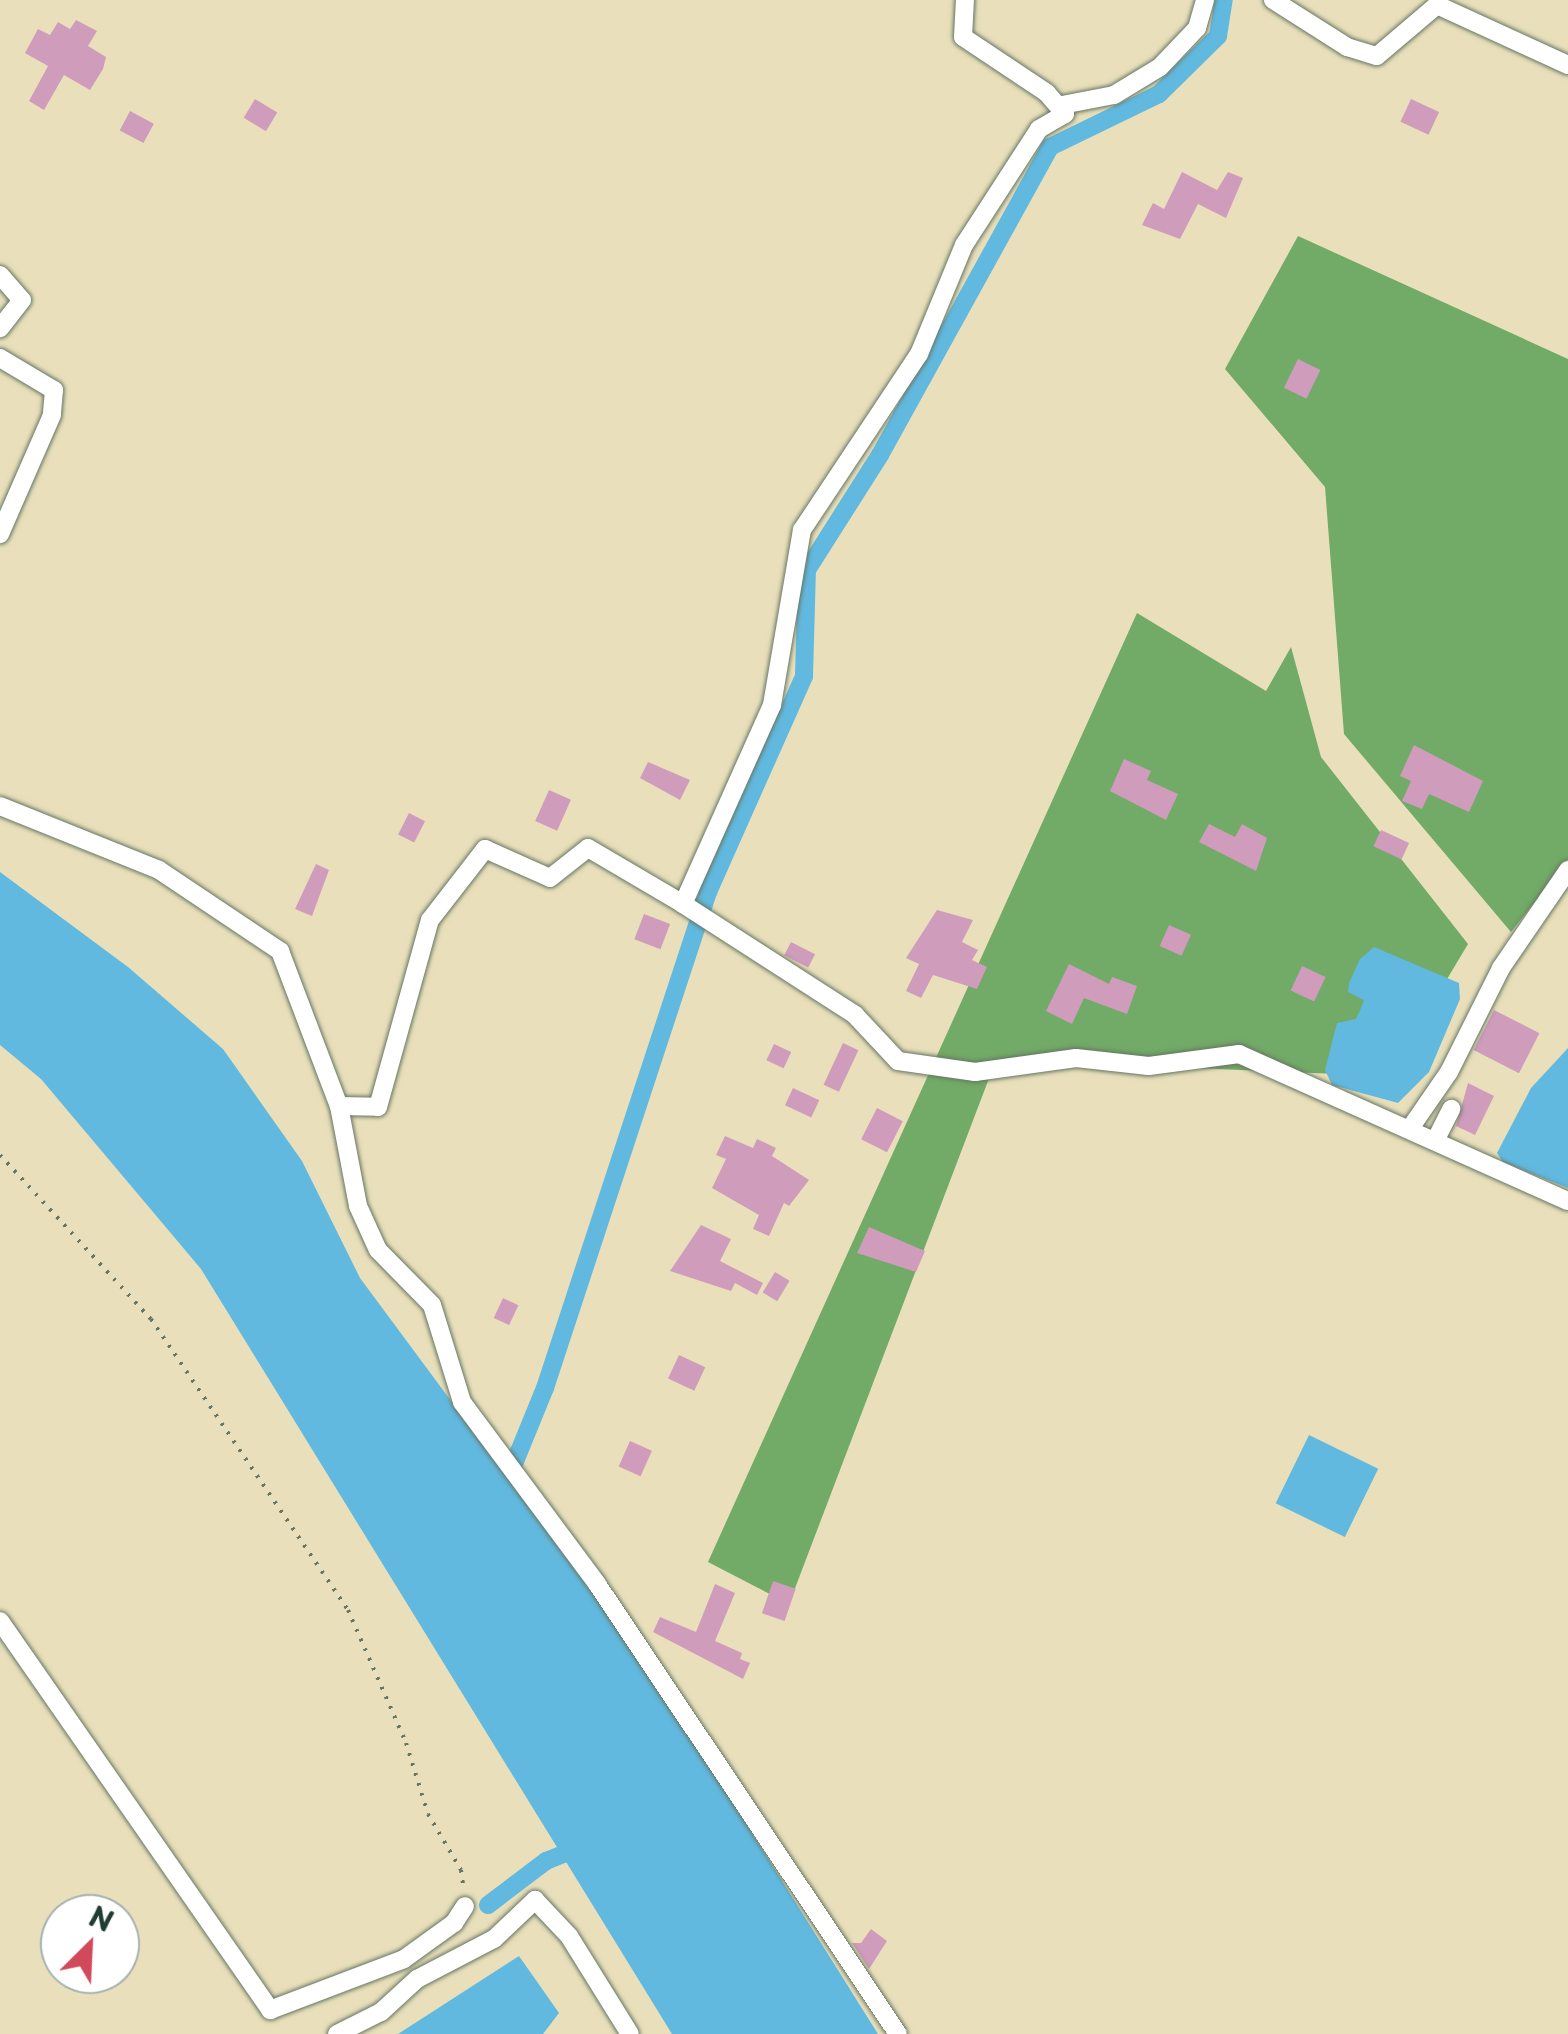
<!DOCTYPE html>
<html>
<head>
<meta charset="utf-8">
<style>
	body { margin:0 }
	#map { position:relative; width:1568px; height:2034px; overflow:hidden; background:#e9e0bb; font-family:"Playpen Sans",sans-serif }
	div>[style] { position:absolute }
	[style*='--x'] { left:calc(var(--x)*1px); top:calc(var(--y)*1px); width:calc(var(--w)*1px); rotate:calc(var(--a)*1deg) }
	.forest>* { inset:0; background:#72aa67 }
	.water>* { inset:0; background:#62b9df; transform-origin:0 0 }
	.canal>* { height:18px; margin:-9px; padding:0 9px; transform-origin:9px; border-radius:9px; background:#62b9df }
	.building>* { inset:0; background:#cf9cbc; transform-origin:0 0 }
	.path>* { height:4px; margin-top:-2px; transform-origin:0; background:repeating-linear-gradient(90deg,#667663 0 2.5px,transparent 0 10.5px) }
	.roads { filter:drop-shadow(0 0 2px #667663) drop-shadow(0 0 2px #667663) }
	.minor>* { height:18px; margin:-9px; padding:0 9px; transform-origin:9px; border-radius:9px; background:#fff }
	span { translate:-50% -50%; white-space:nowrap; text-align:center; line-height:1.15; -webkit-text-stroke:8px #fff; paint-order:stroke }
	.north { position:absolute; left:40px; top:1894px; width:100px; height:100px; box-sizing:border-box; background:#fff; border:2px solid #a5b1ae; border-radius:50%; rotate:24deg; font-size:28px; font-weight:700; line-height:40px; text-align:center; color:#1f3d34 }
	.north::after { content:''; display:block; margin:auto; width:35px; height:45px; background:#d1495b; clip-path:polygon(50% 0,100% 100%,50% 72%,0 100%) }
</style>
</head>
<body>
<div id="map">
	<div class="forest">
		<div style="clip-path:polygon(1298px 236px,1568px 359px,1568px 860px,1511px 932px,1344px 734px,1325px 487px,1225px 369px)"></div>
		<div style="clip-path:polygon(1137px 613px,1266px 691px,1291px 647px,1321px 757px,1468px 944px,1389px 1076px,996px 1060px,789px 1604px,708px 1562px)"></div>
	</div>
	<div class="water">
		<div style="clip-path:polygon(0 872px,128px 967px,223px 1049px,302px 1161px,360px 1278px,646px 1664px,878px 2034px,672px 2034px,201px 1269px,41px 1079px,0 1045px)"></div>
		<div style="clip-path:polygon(1374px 947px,1459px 983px,1460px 999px,1429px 1072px,1398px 1103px,1332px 1085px,1325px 1070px,1337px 1023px,1356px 1019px,1361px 1008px,1364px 1000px,1348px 992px,1349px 983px,1360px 959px)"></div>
		<div style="clip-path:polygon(1568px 1048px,1568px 1188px,1503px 1162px,1497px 1153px,1531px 1088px)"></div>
		<div style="left:1309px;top:1435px;width:77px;height:76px;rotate:26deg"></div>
		<div style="clip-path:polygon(519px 1956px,559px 2013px,543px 2034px,398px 2034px)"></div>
	</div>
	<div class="canal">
		<div style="--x:507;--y:1481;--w:100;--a:-67.8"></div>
		<div style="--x:545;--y:1388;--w:522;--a:-71.81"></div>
		<div style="--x:708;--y:892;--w:236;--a:-66"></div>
		<div style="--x:804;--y:676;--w:106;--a:-88.4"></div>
		<div style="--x:807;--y:570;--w:136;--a:-57.6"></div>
		<div style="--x:880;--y:455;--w:352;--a:-61.1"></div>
		<div style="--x:1050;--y:147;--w:121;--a:-25.9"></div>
		<div style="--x:1159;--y:94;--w:83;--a:-44.5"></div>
		<div style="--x:1218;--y:36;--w:36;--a:-81"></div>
		<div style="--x:488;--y:1905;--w:73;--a:-37.2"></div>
		<div style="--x:546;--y:1861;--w:38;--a:-22"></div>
	</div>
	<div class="building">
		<div style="clip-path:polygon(76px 20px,97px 31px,88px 46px,106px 57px,103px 69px,90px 90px,64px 75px,44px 110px,29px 101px,48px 66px,25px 53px,38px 29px,50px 35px,58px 22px,70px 29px)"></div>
		<div style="left:255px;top:99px;width:26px;height:22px;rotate:31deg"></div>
		<div style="left:1411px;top:99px;width:31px;height:25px;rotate:25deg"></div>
		<div style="left:130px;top:111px;width:27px;height:22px;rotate:28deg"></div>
		<div style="clip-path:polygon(1182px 172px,1217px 190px,1228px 172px,1243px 178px,1226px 218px,1198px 204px,1180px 239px,1142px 225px,1153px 203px,1164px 209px)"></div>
		<div style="left:1298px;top:359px;width:25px;height:32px;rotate:26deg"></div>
		<div style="clip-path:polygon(1414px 745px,1483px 781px,1469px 812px,1429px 794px,1422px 809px,1402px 801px,1411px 781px,1400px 776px)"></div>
		<div style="clip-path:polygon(1124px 759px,1151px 771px,1147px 780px,1178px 794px,1166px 820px,1110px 791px)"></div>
		<div style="clip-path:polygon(648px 762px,690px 780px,680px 800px,640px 778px)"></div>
		<div style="left:549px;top:790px;width:24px;height:34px;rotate:24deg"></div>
		<div style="left:409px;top:813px;width:18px;height:24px;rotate:27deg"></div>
		<div style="clip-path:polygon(1209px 824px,1235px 837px,1242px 824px,1267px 838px,1256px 871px,1199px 842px)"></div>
		<div style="left:1381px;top:830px;width:31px;height:18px;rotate:25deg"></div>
		<div style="clip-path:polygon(316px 864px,329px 870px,312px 916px,295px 909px)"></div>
		<div style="clip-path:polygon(937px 910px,973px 920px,962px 942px,978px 950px,972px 960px,987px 967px,977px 989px,933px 975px,921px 998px,906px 991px,919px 964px,906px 958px)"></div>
		<div style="left:644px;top:914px;width:28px;height:27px;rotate:21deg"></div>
		<div style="left:1169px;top:925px;width:24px;height:23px;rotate:24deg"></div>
		<div style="left:791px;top:942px;width:27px;height:15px;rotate:27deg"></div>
		<div style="clip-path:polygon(1069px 964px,1109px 984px,1112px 977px,1137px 986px,1127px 1014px,1084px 998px,1072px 1024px,1046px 1011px)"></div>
		<div style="left:1302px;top:966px;width:26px;height:27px;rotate:25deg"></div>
		<div style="left:1494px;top:1010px;width:51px;height:45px;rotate:27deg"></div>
		<div style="left:843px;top:1043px;width:17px;height:46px;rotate:25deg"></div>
		<div style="left:774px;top:1044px;width:19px;height:18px;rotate:25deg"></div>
		<div style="clip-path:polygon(1468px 1083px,1494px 1096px,1475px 1135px,1456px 1126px)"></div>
		<div style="left:793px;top:1088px;width:29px;height:19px;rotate:25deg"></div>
		<div style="left:877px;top:1108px;width:29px;height:35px;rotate:27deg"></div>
		<div style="clip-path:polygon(725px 1136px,753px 1148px,757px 1139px,776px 1148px,772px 1156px,809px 1180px,789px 1206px,784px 1203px,769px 1236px,753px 1229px,759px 1215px,712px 1188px,726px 1159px,716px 1155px)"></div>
		<div style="clip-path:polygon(701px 1225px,731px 1239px,720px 1261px,763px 1283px,757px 1295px,735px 1283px,731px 1291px,670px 1271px)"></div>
		<div style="clip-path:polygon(869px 1227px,925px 1251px,916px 1272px,857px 1253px)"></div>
		<div style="left:775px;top:1272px;width:17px;height:24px;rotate:31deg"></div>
		<div style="left:503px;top:1298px;width:17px;height:22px;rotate:25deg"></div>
		<div style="left:679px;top:1355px;width:29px;height:26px;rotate:25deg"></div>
		<div style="left:630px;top:1441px;width:24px;height:28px;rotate:24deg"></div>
		<div style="left:773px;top:1581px;width:24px;height:34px;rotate:19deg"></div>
		<div style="clip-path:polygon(715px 1584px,735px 1593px,715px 1641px,742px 1653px,740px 1659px,750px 1663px,743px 1679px,653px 1632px,660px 1617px,696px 1632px)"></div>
		<div style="clip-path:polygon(871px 1929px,887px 1941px,869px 1969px,852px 1943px,861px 1943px)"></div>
	</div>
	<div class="path">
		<div style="--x:0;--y:1155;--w:223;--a:47.4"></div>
		<div style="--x:151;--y:1319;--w:351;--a:55.9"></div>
		<div style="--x:348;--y:1610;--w:145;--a:66.4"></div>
		<div style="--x:406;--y:1743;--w:74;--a:72.8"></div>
		<div style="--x:428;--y:1814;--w:65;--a:59.5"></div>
		<div style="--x:461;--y:1870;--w:21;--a:82"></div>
	</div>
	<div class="roads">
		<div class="minor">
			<div style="--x:1273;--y:0;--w:88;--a:32.4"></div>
			<div style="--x:1347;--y:47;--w:31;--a:17"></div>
			<div style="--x:1377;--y:56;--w:79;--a:-40.4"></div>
			<div style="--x:1437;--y:5;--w:144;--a:24.6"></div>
			<div style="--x:1062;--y:105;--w:53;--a:-10.9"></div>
			<div style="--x:1114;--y:95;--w:54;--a:-31.3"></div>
			<div style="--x:1160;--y:67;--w:54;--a:-46.5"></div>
			<div style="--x:1197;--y:28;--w:29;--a:-74"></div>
			<div style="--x:0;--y:275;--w:33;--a:49"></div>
			<div style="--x:22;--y:300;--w:36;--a:128"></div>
			<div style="--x:0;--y:358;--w:63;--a:30.7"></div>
			<div style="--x:54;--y:390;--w:25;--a:95"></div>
			<div style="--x:52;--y:415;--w:130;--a:113.6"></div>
			<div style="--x:0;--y:806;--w:171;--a:21.9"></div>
			<div style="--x:159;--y:870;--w:146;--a:33.8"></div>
			<div style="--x:280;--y:951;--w:166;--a:69.2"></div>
			<div style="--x:339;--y:1106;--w:102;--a:79.2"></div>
			<div style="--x:358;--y:1206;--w:48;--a:65.6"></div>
			<div style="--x:378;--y:1250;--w:77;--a:45.5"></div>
			<div style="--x:432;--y:1305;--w:102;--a:72.8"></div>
			<div style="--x:462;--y:1402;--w:227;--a:53.4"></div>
			<div style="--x:597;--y:1584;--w:541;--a:56.22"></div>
			<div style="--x:683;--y:904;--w:205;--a:32.8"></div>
			<div style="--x:855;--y:1015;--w:63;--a:46.9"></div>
			<div style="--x:898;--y:1061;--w:78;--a:8.1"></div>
			<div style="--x:975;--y:1072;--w:102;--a:-7.9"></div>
			<div style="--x:1076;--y:1058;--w:73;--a:6.3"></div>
			<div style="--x:1149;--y:1066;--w:91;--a:-7.6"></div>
			<div style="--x:1239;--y:1054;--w:360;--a:24.1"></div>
			<div style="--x:339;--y:1106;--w:39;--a:1"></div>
			<div style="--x:378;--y:1107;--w:194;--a:-74.5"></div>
			<div style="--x:430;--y:920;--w:90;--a:-52.2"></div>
			<div style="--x:485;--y:849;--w:71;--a:24"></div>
			<div style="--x:550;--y:878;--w:48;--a:-38.3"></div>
			<div style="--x:588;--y:848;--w:110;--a:30.5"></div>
			<div style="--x:683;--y:904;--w:218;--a:-65.9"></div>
			<div style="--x:772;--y:705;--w:178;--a:-80.3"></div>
			<div style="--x:802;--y:530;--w:211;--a:-56.4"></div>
			<div style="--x:919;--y:354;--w:118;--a:-67.6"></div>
			<div style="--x:964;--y:245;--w:138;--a:-57.1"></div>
			<div style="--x:1039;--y:129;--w:30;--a:-30"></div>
			<div style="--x:1065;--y:114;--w:28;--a:-131"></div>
			<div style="--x:1047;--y:93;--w:101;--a:-146.3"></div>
			<div style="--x:963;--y:37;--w:37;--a:-87"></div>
			<div style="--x:1411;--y:1127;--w:67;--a:-55.4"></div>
			<div style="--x:1449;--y:1072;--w:116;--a:-63.4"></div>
			<div style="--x:1501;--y:968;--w:119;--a:-55.6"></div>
			<div style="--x:1436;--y:1139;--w:34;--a:-63"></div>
			<div style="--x:0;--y:1621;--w:474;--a:55.2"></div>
			<div style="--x:270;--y:2010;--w:143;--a:-20.8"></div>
			<div style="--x:404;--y:1959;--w:62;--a:-35.8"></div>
			<div style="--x:454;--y:1923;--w:20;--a:-57"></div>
			<div style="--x:337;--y:2034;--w:49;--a:-26.6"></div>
			<div style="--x:381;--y:2012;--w:49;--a:-42.5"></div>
			<div style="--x:417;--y:1979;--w:87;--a:-27.5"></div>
			<div style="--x:494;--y:1939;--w:57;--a:-43.6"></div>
			<div style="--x:535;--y:1900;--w:50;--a:46.6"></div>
			<div style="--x:569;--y:1936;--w:115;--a:58.1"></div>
		</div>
	</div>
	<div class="north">N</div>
</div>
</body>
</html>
